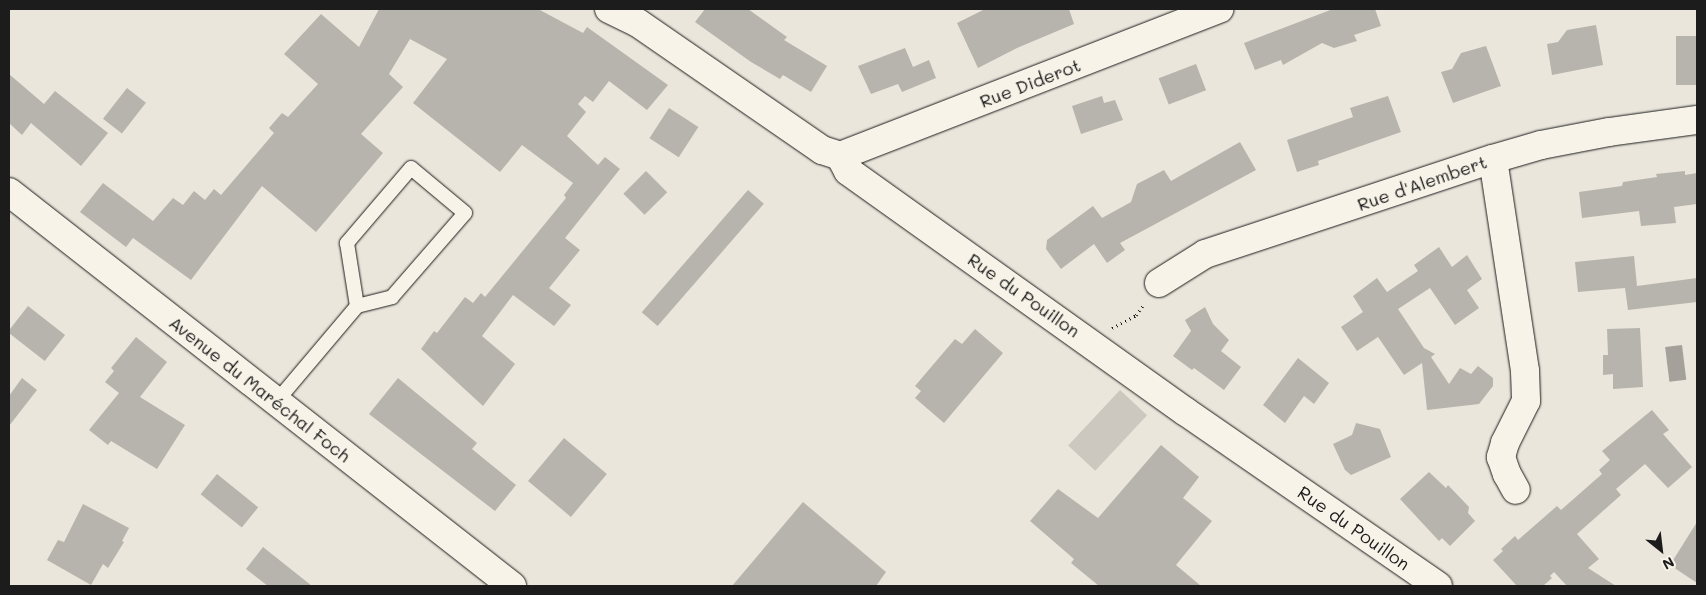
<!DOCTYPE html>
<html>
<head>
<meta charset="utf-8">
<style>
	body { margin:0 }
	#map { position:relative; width:1706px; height:595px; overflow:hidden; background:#eae6dc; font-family:Mali,sans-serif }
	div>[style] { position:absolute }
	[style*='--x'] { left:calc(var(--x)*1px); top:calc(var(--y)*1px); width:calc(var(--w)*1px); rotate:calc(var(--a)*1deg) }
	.green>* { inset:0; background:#ccc8c0; transform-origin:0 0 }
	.water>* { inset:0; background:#a3a19a; transform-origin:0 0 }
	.building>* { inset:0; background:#b6b4ac; transform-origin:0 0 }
	.path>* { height:3px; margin-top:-1.5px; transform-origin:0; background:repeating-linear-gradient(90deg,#1c1c1c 0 1px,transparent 0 5px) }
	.roads { filter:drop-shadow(0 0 1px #1c1c1c) drop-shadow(0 0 1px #1c1c1c) }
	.lane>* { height:14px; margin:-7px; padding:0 7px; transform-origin:7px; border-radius:7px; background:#f7f3e8 }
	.street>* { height:28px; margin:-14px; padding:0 14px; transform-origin:14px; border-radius:14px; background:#f7f3e8 }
	.secondary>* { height:28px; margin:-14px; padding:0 14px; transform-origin:14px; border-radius:14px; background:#f7f3e8 }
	span { translate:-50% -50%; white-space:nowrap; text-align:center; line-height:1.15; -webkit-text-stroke:4px #f7f3e8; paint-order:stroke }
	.street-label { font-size:18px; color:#1c1c1c }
	.frame { position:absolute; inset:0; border:10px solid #1c1c1c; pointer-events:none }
	.north { position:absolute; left:1636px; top:525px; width:50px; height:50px; -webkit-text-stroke:4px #f7f3e8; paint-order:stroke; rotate:151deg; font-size:14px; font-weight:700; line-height:20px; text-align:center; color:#1c1c1c }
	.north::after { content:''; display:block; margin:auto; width:18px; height:22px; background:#1c1c1c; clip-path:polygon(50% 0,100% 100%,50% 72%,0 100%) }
</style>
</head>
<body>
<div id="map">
	<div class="green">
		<div style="left:1120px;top:390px;width:37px;height:76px;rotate:43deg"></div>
	</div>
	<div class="water">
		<div style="left:1682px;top:345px;width:35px;height:17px;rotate:83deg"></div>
	</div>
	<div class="building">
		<div style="clip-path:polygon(379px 9px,538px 9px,583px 33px,587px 27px,668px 85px,647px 110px,609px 81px,593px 102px,585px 96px,578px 104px,586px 112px,567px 136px,598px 165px,605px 157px,620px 169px,565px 238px,580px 250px,549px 288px,571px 305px,554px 326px,513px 295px,482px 336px,515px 364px,483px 406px,421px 349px,434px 331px,437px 333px,465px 297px,473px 303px,481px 293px,485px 297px,566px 198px,564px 195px,573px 183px,522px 145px,500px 172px,413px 103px,447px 59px,410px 39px,389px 74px,403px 87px,361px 134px,383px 153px,316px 232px,262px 186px,191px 280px,133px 238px,126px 247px,80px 212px,103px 183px,153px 221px,173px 198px,183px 205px,194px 191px,205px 200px,214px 189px,221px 195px,274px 133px,269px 128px,282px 113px,288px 117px,318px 84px,284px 54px,321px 14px,359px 47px)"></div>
		<div style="clip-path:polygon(705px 9px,748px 9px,787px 37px,784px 40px,827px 66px,811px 92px,783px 75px,780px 79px,751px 62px,695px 22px)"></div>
		<div style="clip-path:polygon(985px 9px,1069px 9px,1074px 24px,1017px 48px,978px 68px,957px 23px)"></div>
		<div style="clip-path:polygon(1333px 9px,1375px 9px,1381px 26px,1354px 35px,1357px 41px,1334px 48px,1322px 43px,1283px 65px,1281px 60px,1255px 70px,1244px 43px)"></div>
		<div style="clip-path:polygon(1596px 25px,1603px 65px,1552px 75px,1547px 44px,1558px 42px,1567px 30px)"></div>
		<div style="left:1697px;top:36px;width:49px;height:21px;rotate:90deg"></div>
		<div style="clip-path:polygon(1486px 46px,1501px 86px,1453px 103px,1441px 72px,1452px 69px,1461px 53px)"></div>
		<div style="clip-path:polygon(905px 48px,913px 67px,929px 60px,936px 78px,902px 92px,898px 84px,871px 94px,858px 66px)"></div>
		<div style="left:1196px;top:64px;width:28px;height:40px;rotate:69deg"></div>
		<div style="clip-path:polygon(9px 74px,44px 104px,55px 91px,108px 133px,81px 166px,31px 123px,22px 135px,9px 123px)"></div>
		<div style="left:127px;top:88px;width:24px;height:39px;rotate:38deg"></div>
		<div style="clip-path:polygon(1102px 96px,1104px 103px,1115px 100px,1123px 120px,1081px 134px,1072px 106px)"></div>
		<div style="clip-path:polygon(1388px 96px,1401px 132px,1318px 161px,1319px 165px,1297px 172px,1287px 140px,1353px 117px,1350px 108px)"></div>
		<div style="left:669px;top:108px;width:35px;height:36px;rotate:33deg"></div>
		<div style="clip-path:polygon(1240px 142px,1256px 170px,1120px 243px,1125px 250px,1107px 263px,1094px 244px,1061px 269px,1046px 249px,1047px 240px,1093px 206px,1102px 218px,1131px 202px,1137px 184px,1164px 170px,1171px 181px)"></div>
		<div style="left:646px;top:171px;width:30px;height:32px;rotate:45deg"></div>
		<div style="clip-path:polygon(1685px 171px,1685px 175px,1697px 173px,1697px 204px,1674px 207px,1676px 223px,1641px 226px,1639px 211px,1582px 218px,1579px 192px,1622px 186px,1623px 182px,1657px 177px,1656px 174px)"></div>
		<div style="left:748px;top:190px;width:21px;height:162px;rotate:41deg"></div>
		<div style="clip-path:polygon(1439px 247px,1452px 267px,1467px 255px,1482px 279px,1467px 290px,1479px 308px,1455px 325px,1430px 288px,1398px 309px,1424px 348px,1435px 354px,1431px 357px,1449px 384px,1460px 368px,1471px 374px,1478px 366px,1493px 378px,1493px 386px,1479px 404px,1427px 410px,1422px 363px,1404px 375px,1378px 337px,1357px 351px,1341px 327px,1363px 312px,1353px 296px,1377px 278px,1387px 292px,1418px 271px,1414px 265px)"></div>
		<div style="clip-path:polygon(1634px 256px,1637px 286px,1697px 278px,1697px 302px,1628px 310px,1625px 288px,1578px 292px,1575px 262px)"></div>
		<div style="left:28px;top:306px;width:47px;height:33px;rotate:38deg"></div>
		<div style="clip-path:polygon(1205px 307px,1213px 324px,1229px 340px,1221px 351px,1241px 367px,1224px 390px,1194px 368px,1192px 370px,1173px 356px,1191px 331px,1185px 320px)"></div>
		<div style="clip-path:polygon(1640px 328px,1643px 387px,1613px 389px,1613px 374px,1603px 375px,1603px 355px,1608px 355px,1607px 329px)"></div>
		<div style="clip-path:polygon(975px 329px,1003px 353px,944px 423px,915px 398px,921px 391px,915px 386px,955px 339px,962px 344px)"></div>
		<div style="clip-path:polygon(136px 337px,167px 362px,140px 397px,185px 425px,157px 469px,111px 441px,108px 445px,89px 430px,119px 393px,105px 382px,114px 371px,111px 368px)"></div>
		<div style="clip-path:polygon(1298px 358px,1329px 383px,1314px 404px,1304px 396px,1285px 423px,1263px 405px)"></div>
		<div style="clip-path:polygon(22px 378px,37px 390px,9px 426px,9px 396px)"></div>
		<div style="clip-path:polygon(398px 378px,477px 443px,472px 449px,516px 485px,495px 511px,369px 414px)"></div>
		<div style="clip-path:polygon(1652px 410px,1669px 430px,1663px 434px,1692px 467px,1668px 488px,1645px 464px,1616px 489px,1621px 495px,1577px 534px,1599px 559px,1588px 568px,1616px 586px,1567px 586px,1554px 572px,1550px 576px,1552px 578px,1543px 586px,1517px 586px,1493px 560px,1503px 551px,1501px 549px,1515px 536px,1518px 540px,1557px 506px,1561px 510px,1602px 474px,1599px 470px,1610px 460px,1602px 451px)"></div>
		<div style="clip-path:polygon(1356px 423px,1380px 429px,1391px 457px,1351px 475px,1345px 470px,1333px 444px,1352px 435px)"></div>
		<div style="left:564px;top:438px;width:56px;height:56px;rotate:40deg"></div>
		<div style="clip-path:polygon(1161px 445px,1199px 477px,1183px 498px,1212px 521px,1176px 565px,1201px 586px,1099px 586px,1071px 563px,1074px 559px,1030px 521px,1058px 489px,1098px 518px)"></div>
		<div style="clip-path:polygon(1429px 472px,1446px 488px,1448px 485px,1469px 507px,1468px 513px,1475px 521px,1450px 546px,1442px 538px,1439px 541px,1400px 499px)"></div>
		<div style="left:217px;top:474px;width:53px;height:26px;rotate:39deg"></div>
		<div style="clip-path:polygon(803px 502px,886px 572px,876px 586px,732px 586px)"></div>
		<div style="clip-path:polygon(83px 504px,129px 528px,122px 541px,124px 542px,108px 568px,103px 564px,91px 585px,47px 560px,58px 540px,64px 542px)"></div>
		<div style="clip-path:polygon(1697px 522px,1697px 583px,1670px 565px)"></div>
		<div style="clip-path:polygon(263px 547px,312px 586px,268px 586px,246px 569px)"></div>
	</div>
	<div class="path">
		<div style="--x:1112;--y:328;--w:27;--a:-28"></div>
		<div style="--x:1136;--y:315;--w:14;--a:-54"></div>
	</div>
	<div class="roads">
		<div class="lane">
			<div style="--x:276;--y:402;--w:126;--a:-49.8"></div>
			<div style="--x:357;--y:306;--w:36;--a:-14"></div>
			<div style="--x:392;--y:297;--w:111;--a:-49"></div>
			<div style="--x:465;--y:213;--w:70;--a:-140.2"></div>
			<div style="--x:411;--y:168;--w:99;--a:130.5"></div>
			<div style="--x:347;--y:243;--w:64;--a:81"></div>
		</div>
		<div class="street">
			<div style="--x:609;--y:9;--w:32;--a:26"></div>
			<div style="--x:638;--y:23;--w:224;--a:34.6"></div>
			<div style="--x:822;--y:150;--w:19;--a:18"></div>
			<div style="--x:840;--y:156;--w:17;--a:62"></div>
			<div style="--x:848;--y:171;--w:415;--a:35.5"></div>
			<div style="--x:1186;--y:412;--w:306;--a:34.6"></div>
			<div style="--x:840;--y:156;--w:407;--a:-21.2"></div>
			<div style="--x:1493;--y:159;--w:214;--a:81.4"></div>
			<div style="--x:1525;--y:371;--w:30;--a:88"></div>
			<div style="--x:1526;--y:401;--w:47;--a:116.6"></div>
			<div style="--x:1505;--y:443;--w:15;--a:106"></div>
			<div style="--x:1501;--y:457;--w:18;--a:71"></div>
			<div style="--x:1507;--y:474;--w:18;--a:61"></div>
			<div style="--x:1159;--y:283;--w:54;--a:-32.2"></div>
			<div style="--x:1205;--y:254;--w:303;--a:-18.3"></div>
			<div style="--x:1493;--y:159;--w:50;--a:-16.3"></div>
			<div style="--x:1541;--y:145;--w:69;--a:-10.8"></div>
			<div style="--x:1609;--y:132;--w:89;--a:-7.8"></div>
		</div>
		<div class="secondary">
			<div style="--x:9;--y:192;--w:639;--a:38.07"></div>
		</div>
	</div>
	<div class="street-label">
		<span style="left:1030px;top:83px;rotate:-21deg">Rue Diderot</span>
		<span style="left:1422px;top:183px;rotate:-19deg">Rue d'Alembert</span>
		<span style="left:1024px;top:295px;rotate:35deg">Rue du Pouillon</span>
		<span style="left:260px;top:389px;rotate:38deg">Avenue du Maréchal Foch</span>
		<span style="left:1354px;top:528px;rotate:35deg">Rue du Pouillon</span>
	</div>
	<div class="frame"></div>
	<div class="north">N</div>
</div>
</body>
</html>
